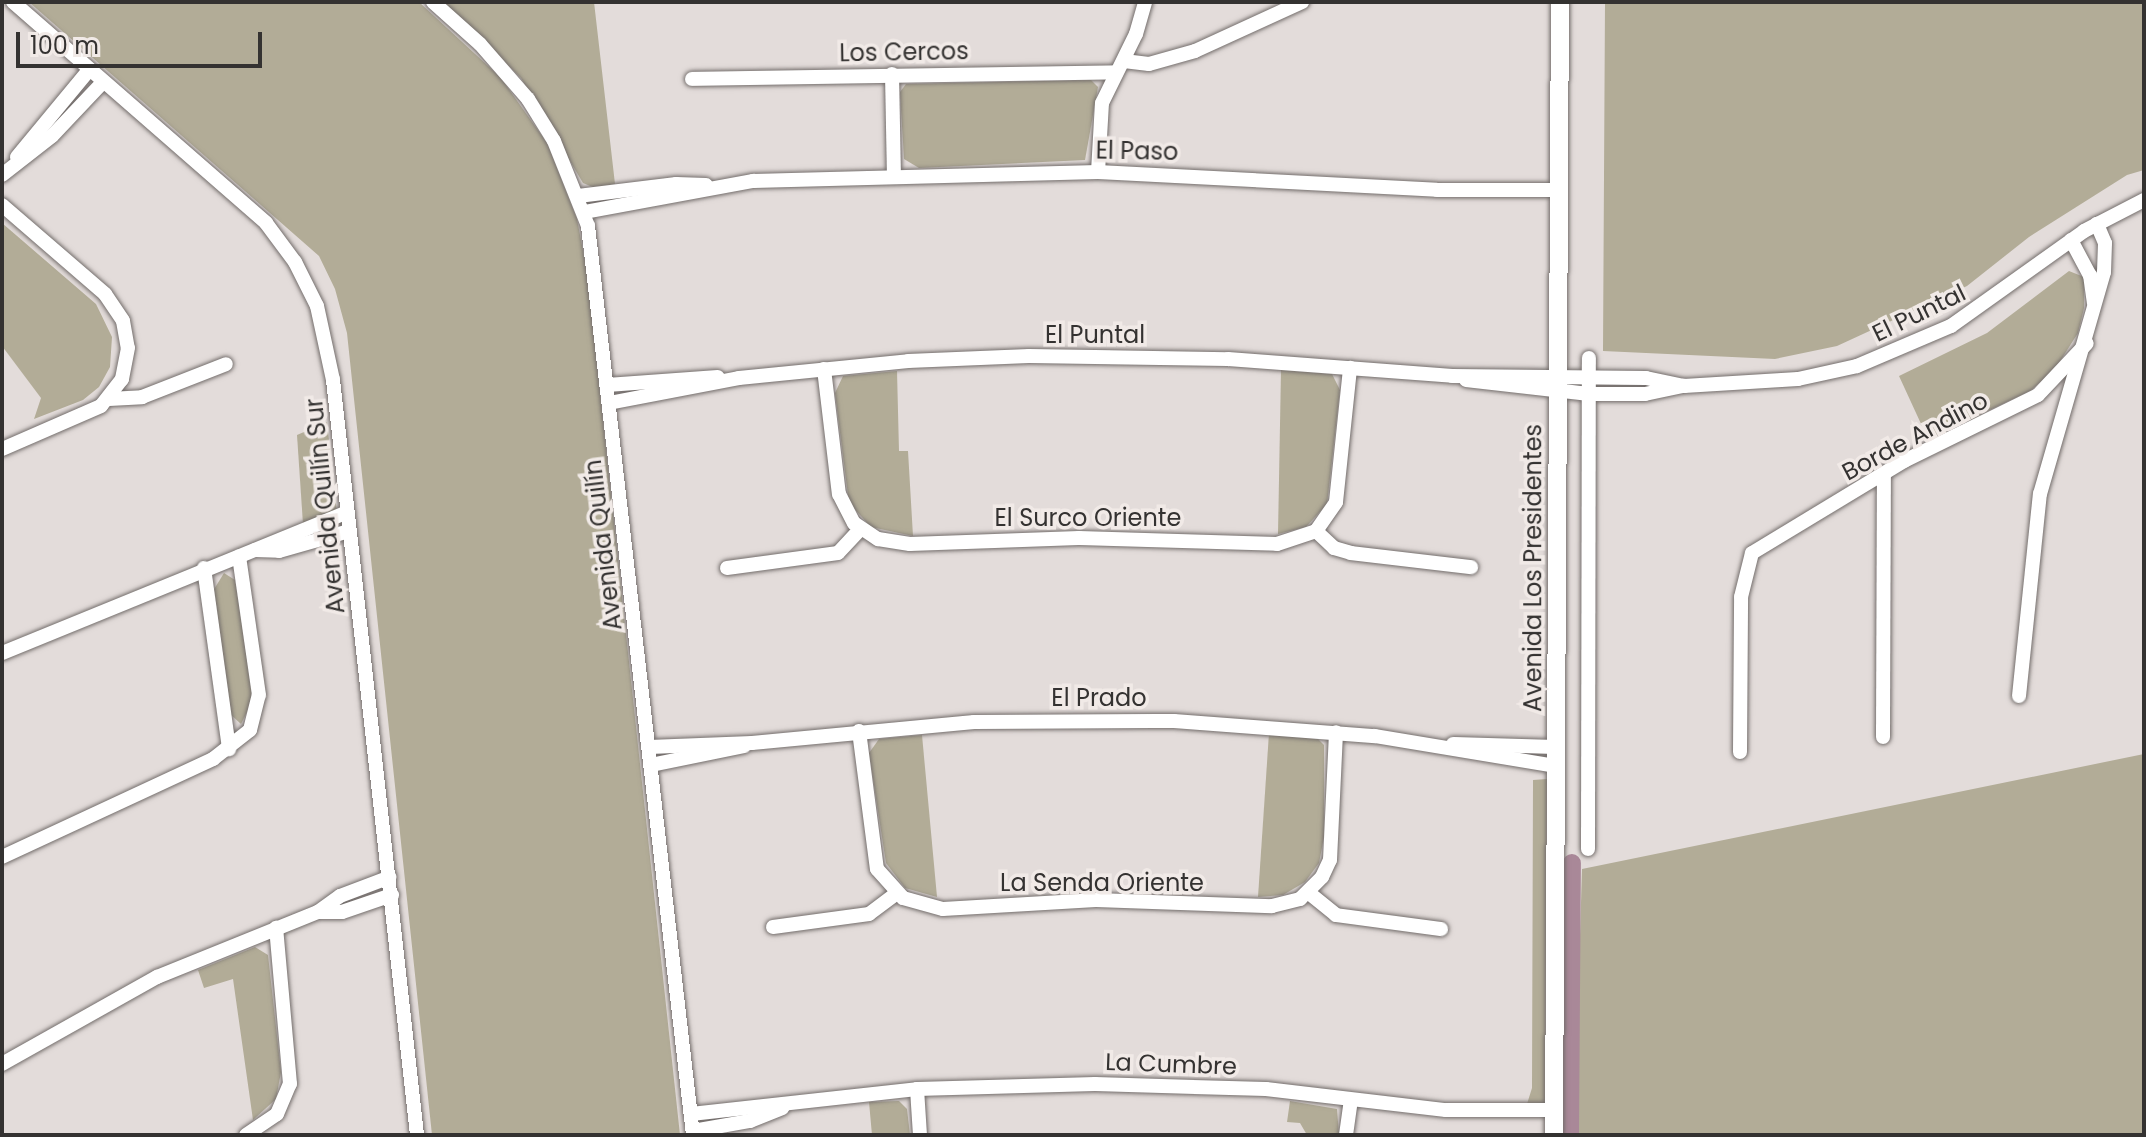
<!DOCTYPE html>
<html>
<head>
<meta charset="utf-8">
<style>
	body { margin:0 }
	#map { position:relative; width:2146px; height:1137px; overflow:hidden; background:#e3dcda; font-family:Poppins,sans-serif }
	div>[style] { position:absolute }
	[style*='--x'] { left:calc(var(--x)*1px); top:calc(var(--y)*1px); width:calc(var(--w)*1px); rotate:calc(var(--a)*1deg) }
	.green>* { inset:0; background:#b2ac97 }
	.canal>* { height:18px; margin:-9px; padding:0 9px; transform-origin:9px; border-radius:9px; background:#a98898 }
	.roads { filter:drop-shadow(0 0 2px #736d6b) drop-shadow(0 0 2px #736d6b) }
	.street>* { height:14px; margin:-7px; padding:0 7px; transform-origin:7px; border-radius:7px; background:#fff }
	.secondary>* { height:18px; margin:-9px; padding:0 9px; transform-origin:9px; border-radius:9px; background:#fff }
	span { translate:-50% -50%; white-space:nowrap; text-align:center; line-height:1.15; -webkit-text-stroke:7px #f1eae7; paint-order:stroke }
	.street-label { font-size:24px; color:#343231 }
	.frame { position:absolute; inset:0; border:4px solid #343231; pointer-events:none }
	.scale { position:absolute; left:16px; top:32px; width:246px; height:36px; box-sizing:border-box; border:4px solid #343231; border-top:0; padding-left:10px; font-size:24px; line-height:28px; white-space:nowrap; color:#343231; -webkit-text-stroke:6px #f1eae7; paint-order:stroke }
</style>
</head>
<body>
<div id="map">
	<div class="green">
		<div style="clip-path:polygon(29px 2px,419px 2px,501px 78px,547px 143px,577px 219px,587px 272px,680px 1135px,432px 1135px,347px 333px,335px 289px,319px 256px)"></div>
		<div style="clip-path:polygon(443px 2px,594px 2px,615px 184px,595px 188px,583px 183px,521px 78px)"></div>
		<div style="clip-path:polygon(1605px 2px,2144px 2px,2144px 170px,2127px 175px,2029px 237px,1967px 286px,1837px 346px,1775px 359px,1603px 351px)"></div>
		<div style="clip-path:polygon(1091px 80px,1098px 87px,1085px 160px,919px 168px,904px 159px,900px 92px,906px 84px)"></div>
		<div style="clip-path:polygon(2px 223px,96px 304px,112px 337px,110px 367px,99px 387px,83px 400px,34px 419px,41px 398px,2px 346px)"></div>
		<div style="clip-path:polygon(2069px 271px,2084px 277px,2084px 308px,2078px 333px,2055px 369px,2030px 391px,1928px 439px,1899px 376px,1987px 333px)"></div>
		<div style="clip-path:polygon(1281px 370px,1332px 374px,1340px 390px,1327px 504px,1306px 527px,1278px 534px)"></div>
		<div style="clip-path:polygon(897px 371px,899px 451px,908px 451px,913px 536px,871px 527px,849px 503px,835px 393px,843px 376px)"></div>
		<div style="clip-path:polygon(327px 422px,337px 513px,303px 524px,297px 435px)"></div>
		<div style="clip-path:polygon(224px 573px,235px 580px,254px 698px,241px 724px,230px 714px,213px 591px)"></div>
		<div style="clip-path:polygon(1269px 733px,1318px 739px,1324px 745px,1324px 837px,1319px 863px,1305px 882px,1283px 895px,1258px 897px)"></div>
		<div style="clip-path:polygon(922px 735px,937px 897px,905px 888px,886px 863px,869px 753px,879px 739px)"></div>
		<div style="clip-path:polygon(2144px 754px,2144px 1135px,1574px 1135px,1582px 869px)"></div>
		<div style="clip-path:polygon(1547px 779px,1545px 1104px,1527px 1104px,1532px 1088px,1533px 780px)"></div>
		<div style="clip-path:polygon(255px 947px,268px 955px,281px 1072px,276px 1099px,253px 1120px,233px 979px,204px 988px,198px 970px)"></div>
		<div style="clip-path:polygon(899px 1101px,907px 1109px,910px 1135px,872px 1135px,869px 1102px)"></div>
		<div style="clip-path:polygon(1290px 1101px,1337px 1109px,1339px 1135px,1307px 1135px,1300px 1123px,1287px 1122px)"></div>
	</div>
	<div class="canal">
		<div style="--x:1570;--y:1135;--w:272;--a:-89.6"></div>
	</div>
	<div class="roads">
		<div class="street">
			<div style="--x:13;--y:2;--w:336;--a:41.1"></div>
			<div style="--x:266;--y:223;--w:49;--a:53.4"></div>
			<div style="--x:295;--y:262;--w:49;--a:63.4"></div>
			<div style="--x:317;--y:306;--w:76;--a:77.8"></div>
			<div style="--x:333;--y:380;--w:760;--a:83.65"></div>
			<div style="--x:433;--y:2;--w:63;--a:41.8"></div>
			<div style="--x:480;--y:44;--w:73;--a:48.9"></div>
			<div style="--x:528;--y:99;--w:49;--a:58.2"></div>
			<div style="--x:554;--y:141;--w:92;--a:68.2"></div>
			<div style="--x:588;--y:226;--w:915;--a:83.41"></div>
			<div style="--x:1124;--y:61;--w:25;--a:7"></div>
			<div style="--x:1149;--y:64;--w:48;--a:-15.8"></div>
			<div style="--x:1195;--y:51;--w:118;--a:-24.6"></div>
			<div style="--x:892;--y:74;--w:103;--a:88.9"></div>
			<div style="--x:692;--y:79;--w:424;--a:-0.9"></div>
			<div style="--x:17;--y:157;--w:113;--a:-50.4"></div>
			<div style="--x:1098;--y:172;--w:69;--a:-86.7"></div>
			<div style="--x:1102;--y:103;--w:77;--a:-63.8"></div>
			<div style="--x:1136;--y:34;--w:33;--a:-74"></div>
			<div style="--x:2;--y:175;--w:63;--a:-38"></div>
			<div style="--x:52;--y:136;--w:74;--a:-46.6"></div>
			<div style="--x:578;--y:196;--w:99;--a:-7"></div>
			<div style="--x:676;--y:184;--w:30;--a:2"></div>
			<div style="--x:2;--y:205;--w:136;--a:40.8"></div>
			<div style="--x:105;--y:294;--w:32;--a:56"></div>
			<div style="--x:123;--y:321;--w:27;--a:80"></div>
			<div style="--x:128;--y:348;--w:32;--a:101"></div>
			<div style="--x:122;--y:379;--w:34;--a:128"></div>
			<div style="--x:101;--y:406;--w:108;--a:156.5"></div>
			<div style="--x:584;--y:212;--w:172;--a:-10.4"></div>
			<div style="--x:753;--y:181;--w:345;--a:-1.5"></div>
			<div style="--x:1098;--y:172;--w:339;--a:3"></div>
			<div style="--x:1437;--y:190;--w:122;--a:0"></div>
			<div style="--x:2071;--y:240;--w:40;--a:62"></div>
			<div style="--x:2090;--y:275;--w:28;--a:82"></div>
			<div style="--x:824;--y:369;--w:126;--a:83.2"></div>
			<div style="--x:839;--y:494;--w:33;--a:63"></div>
			<div style="--x:854;--y:523;--w:29;--a:34"></div>
			<div style="--x:878;--y:539;--w:32;--a:9"></div>
			<div style="--x:910;--y:544;--w:169;--a:-2"></div>
			<div style="--x:1079;--y:538;--w:198;--a:1.7"></div>
			<div style="--x:1277;--y:544;--w:41;--a:-18.4"></div>
			<div style="--x:1316;--y:531;--w:35;--a:-55"></div>
			<div style="--x:1336;--y:502;--w:135;--a:-84"></div>
			<div style="--x:1466;--y:380;--w:124;--a:6.5"></div>
			<div style="--x:1589;--y:394;--w:56;--a:0"></div>
			<div style="--x:1645;--y:394;--w:40;--a:-12"></div>
			<div style="--x:607;--y:385;--w:111;--a:-4.1"></div>
			<div style="--x:109;--y:399;--w:33;--a:-3"></div>
			<div style="--x:142;--y:397;--w:90;--a:-21.4"></div>
			<div style="--x:609;--y:403;--w:132;--a:-10.9"></div>
			<div style="--x:739;--y:378;--w:170;--a:-5.7"></div>
			<div style="--x:908;--y:361;--w:121;--a:-2.4"></div>
			<div style="--x:1029;--y:356;--w:199;--a:0.9"></div>
			<div style="--x:1228;--y:359;--w:225;--a:4.3"></div>
			<div style="--x:1452;--y:376;--w:194;--a:0.6"></div>
			<div style="--x:1646;--y:378;--w:39;--a:12"></div>
			<div style="--x:1684;--y:386;--w:114;--a:-3.5"></div>
			<div style="--x:1798;--y:379;--w:60;--a:-12.4"></div>
			<div style="--x:1857;--y:366;--w:102;--a:-23.1"></div>
			<div style="--x:1951;--y:326;--w:163;--a:-35.5"></div>
			<div style="--x:2084;--y:231;--w:68;--a:-27.3"></div>
			<div style="--x:1316;--y:531;--w:25;--a:43"></div>
			<div style="--x:1334;--y:548;--w:18;--a:16"></div>
			<div style="--x:1351;--y:553;--w:121;--a:6.7"></div>
			<div style="--x:255;--y:550;--w:24;--a:2"></div>
			<div style="--x:279;--y:551;--w:73;--a:-15.9"></div>
			<div style="--x:204;--y:568;--w:183;--a:82.1"></div>
			<div style="--x:727;--y:568;--w:112;--a:-7.7"></div>
			<div style="--x:838;--y:553;--w:33;--a:-47"></div>
			<div style="--x:2;--y:653;--w:373;--a:-22.2"></div>
			<div style="--x:2019;--y:696;--w:203;--a:-84.1"></div>
			<div style="--x:2040;--y:494;--w:231;--a:-73.9"></div>
			<div style="--x:2104;--y:272;--w:29;--a:-88"></div>
			<div style="--x:2105;--y:243;--w:21;--a:-113"></div>
			<div style="--x:859;--y:731;--w:139;--a:82.6"></div>
			<div style="--x:877;--y:869;--w:39;--a:48"></div>
			<div style="--x:903;--y:898;--w:41;--a:15.4"></div>
			<div style="--x:943;--y:909;--w:153;--a:-3.4"></div>
			<div style="--x:1096;--y:900;--w:176;--a:2"></div>
			<div style="--x:1272;--y:906;--w:29;--a:-14"></div>
			<div style="--x:1300;--y:899;--w:31;--a:-45"></div>
			<div style="--x:1322;--y:877;--w:19;--a:-65"></div>
			<div style="--x:1330;--y:860;--w:128;--a:-87.3"></div>
			<div style="--x:1883;--y:737;--w:264;--a:-89.8"></div>
			<div style="--x:1453;--y:744;--w:104;--a:1.7"></div>
			<div style="--x:649;--y:747;--w:103;--a:-2.2"></div>
			<div style="--x:752;--y:743;--w:223;--a:-5.4"></div>
			<div style="--x:974;--y:722;--w:200;--a:-0.3"></div>
			<div style="--x:1174;--y:721;--w:202;--a:4.3"></div>
			<div style="--x:1375;--y:736;--w:183;--a:9.4"></div>
			<div style="--x:1740;--y:752;--w:155;--a:-89.6"></div>
			<div style="--x:1741;--y:597;--w:45;--a:-76"></div>
			<div style="--x:1752;--y:553;--w:178;--a:-31.2"></div>
			<div style="--x:1904;--y:461;--w:149;--a:-26.2"></div>
			<div style="--x:2038;--y:395;--w:71;--a:-46.7"></div>
			<div style="--x:651;--y:765;--w:95;--a:-11.5"></div>
			<div style="--x:1588;--y:849;--w:491;--a:-89.9"></div>
			<div style="--x:2;--y:857;--w:233;--a:-24.9"></div>
			<div style="--x:213;--y:759;--w:47;--a:-38.1"></div>
			<div style="--x:250;--y:730;--w:36;--a:-76"></div>
			<div style="--x:259;--y:695;--w:140;--a:-98.2"></div>
			<div style="--x:1309;--y:893;--w:35;--a:39"></div>
			<div style="--x:1336;--y:915;--w:106;--a:7.6"></div>
			<div style="--x:318;--y:912;--w:24;--a:0"></div>
			<div style="--x:342;--y:912;--w:53;--a:-18.8"></div>
			<div style="--x:773;--y:927;--w:97;--a:-7.7"></div>
			<div style="--x:869;--y:914;--w:34;--a:-37"></div>
			<div style="--x:2;--y:1064;--w:178;--a:-29.3"></div>
			<div style="--x:157;--y:977;--w:174;--a:-22"></div>
			<div style="--x:318;--y:912;--w:27;--a:-36"></div>
			<div style="--x:340;--y:896;--w:53;--a:-20.8"></div>
			<div style="--x:917;--y:1089;--w:46;--a:86.3"></div>
			<div style="--x:691;--y:1114;--w:227;--a:-6.3"></div>
			<div style="--x:917;--y:1089;--w:178;--a:-1.6"></div>
			<div style="--x:1095;--y:1084;--w:171;--a:1.7"></div>
			<div style="--x:1266;--y:1089;--w:181;--a:6.7"></div>
			<div style="--x:1446;--y:1110;--w:108;--a:0"></div>
			<div style="--x:693;--y:1131;--w:58;--a:-10"></div>
			<div style="--x:750;--y:1121;--w:35;--a:-22"></div>
			<div style="--x:246;--y:1135;--w:37;--a:-34"></div>
			<div style="--x:277;--y:1114;--w:33;--a:-67"></div>
			<div style="--x:290;--y:1084;--w:157;--a:-95.1"></div>
			<div style="--x:1346;--y:1135;--w:35;--a:-82"></div>
		</div>
		<div class="secondary">
			<div style="--x:1554;--y:1135;--w:1133;--a:-89.7"></div>
		</div>
	</div>
	<div class="street-label">
		<span style="left:904px;top:52px;rotate:-1deg">Los Cercos</span>
		<span style="left:1137px;top:151px;rotate:1deg">El Paso</span>
		<span style="left:1919px;top:313px;rotate:-26deg">El Puntal</span>
		<span style="left:1095px;top:335px">El Puntal</span>
		<span style="left:1915px;top:436px;rotate:-28deg">Borde Andino</span>
		<span style="left:325px;top:506px;rotate:-96deg">Avenida Quilín Sur</span>
		<span style="left:1088px;top:518px">El Surco Oriente</span>
		<span style="left:603px;top:545px;rotate:-97deg">Avenida Quilín</span>
		<span style="left:1533px;top:568px;rotate:-90deg">Avenida Los Presidentes</span>
		<span style="left:1099px;top:698px">El Prado</span>
		<span style="left:1102px;top:883px">La Senda Oriente</span>
		<span style="left:1171px;top:1064px;rotate:2deg">La Cumbre</span>
	</div>
	<div class="frame"></div>
	<div class="scale">100 m</div>
</div>
</body>
</html>
